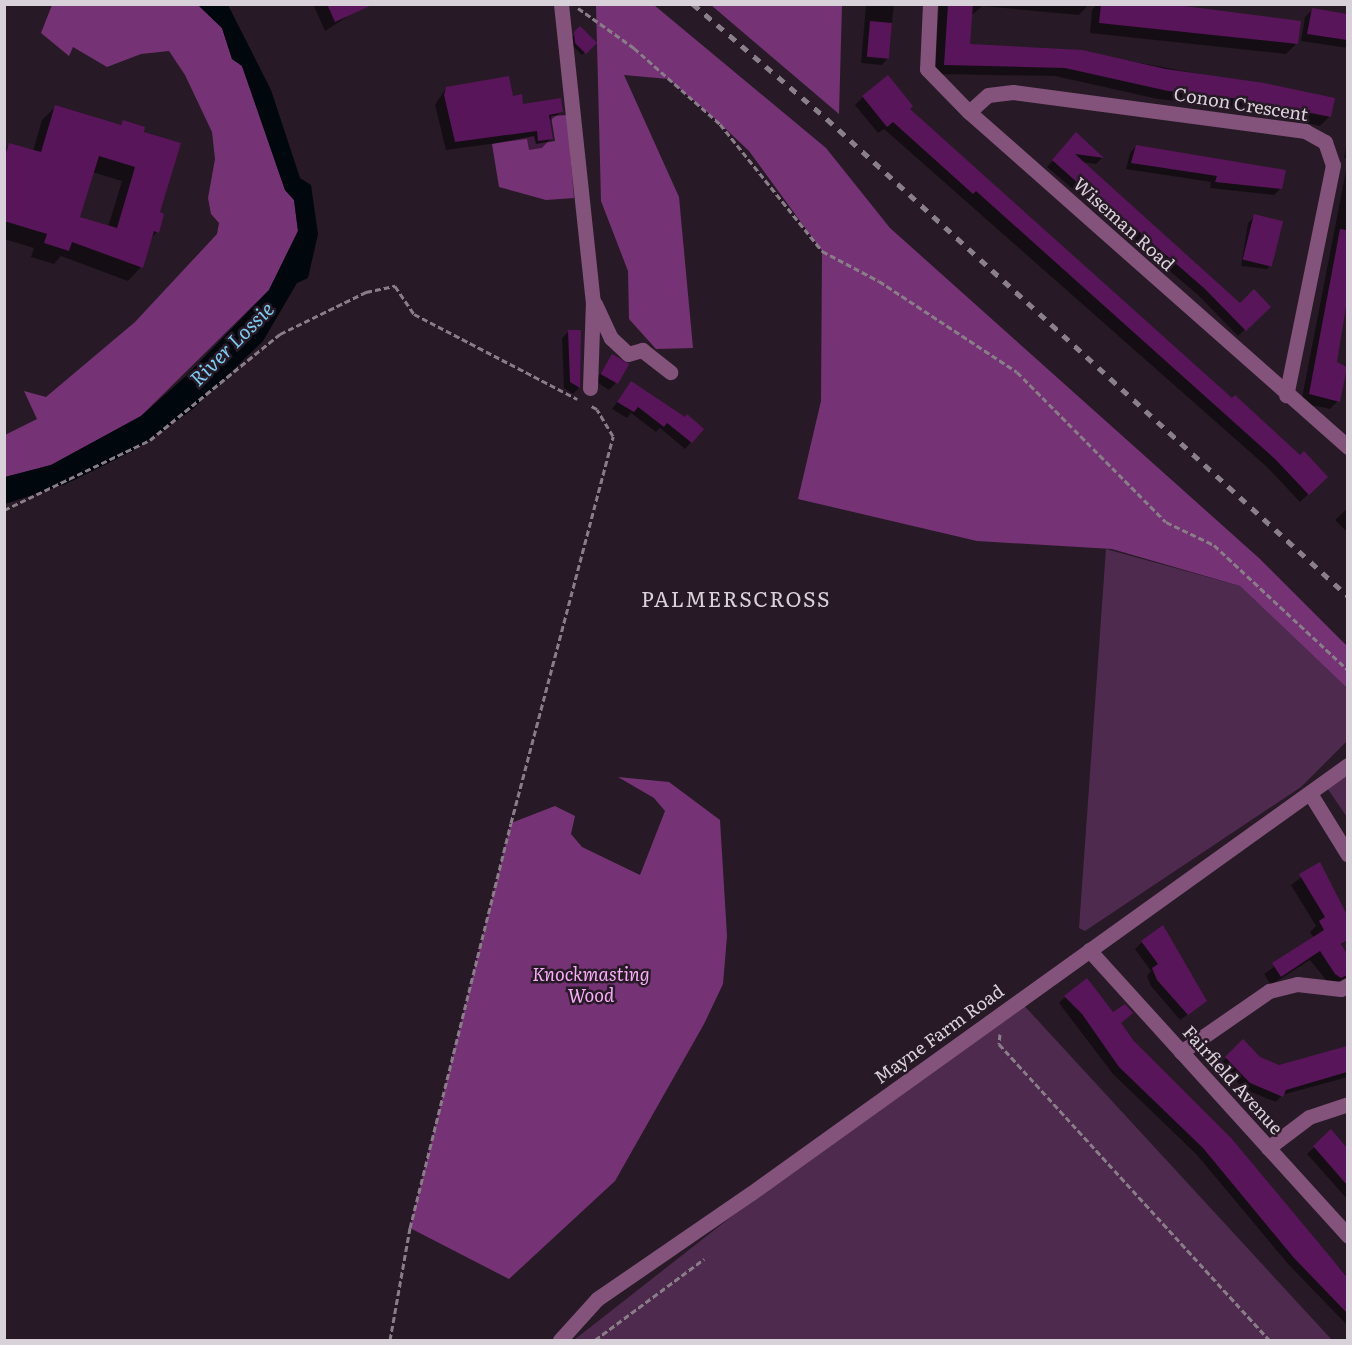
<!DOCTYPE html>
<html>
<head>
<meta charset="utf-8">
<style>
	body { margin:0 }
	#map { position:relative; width:1352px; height:1345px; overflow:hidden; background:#271a26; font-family:Literata,serif }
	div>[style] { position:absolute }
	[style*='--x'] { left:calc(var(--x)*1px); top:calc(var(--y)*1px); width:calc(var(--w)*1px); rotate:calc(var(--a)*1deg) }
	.green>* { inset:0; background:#4f2a4f }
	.forest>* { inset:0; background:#753376 }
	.water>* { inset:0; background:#00070d }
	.shadow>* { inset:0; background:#0007 }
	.building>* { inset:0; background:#581559; transform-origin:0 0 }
	.path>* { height:3px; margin-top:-1.5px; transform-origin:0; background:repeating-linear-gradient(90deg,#897e88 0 6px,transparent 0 9px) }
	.minor>* { height:15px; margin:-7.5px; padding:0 7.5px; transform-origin:7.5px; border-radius:7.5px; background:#83537c }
	.rail>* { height:4.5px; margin-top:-2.25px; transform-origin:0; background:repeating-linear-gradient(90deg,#8a808a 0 8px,transparent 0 16px) }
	span { translate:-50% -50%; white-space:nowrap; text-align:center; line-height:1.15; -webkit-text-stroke:5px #271a26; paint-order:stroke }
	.street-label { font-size:18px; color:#d9d1d9 }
	.park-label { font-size:18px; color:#f8adf7; font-style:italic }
	.water-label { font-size:20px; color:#7bcdf2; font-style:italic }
	.quarter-label { font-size:21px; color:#d9d1d9; letter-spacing:1.5px }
	.frame { position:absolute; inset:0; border:6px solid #d9d1d9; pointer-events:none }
</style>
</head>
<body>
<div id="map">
	<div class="green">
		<div style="clip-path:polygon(1106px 549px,1240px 586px,1347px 688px,1347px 741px,1301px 787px,1085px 931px,1079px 928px)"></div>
		<div style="clip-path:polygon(1347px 765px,1347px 817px,1325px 785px)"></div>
		<div style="clip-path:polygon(1019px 1000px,1332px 1340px,574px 1340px,870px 1108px)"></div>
	</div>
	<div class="forest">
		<div style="clip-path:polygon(52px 5px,198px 5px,222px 28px,232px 59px,242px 66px,285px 190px,294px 200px,298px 231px,269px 290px,141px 416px,51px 465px,5px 477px,5px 435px,37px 419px,24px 391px,46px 397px,135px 322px,217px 234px,219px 223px,211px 214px,208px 198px,215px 159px,212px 132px,185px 75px,169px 51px,141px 54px,107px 67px,73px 47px,69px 56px,41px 33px)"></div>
		<div style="clip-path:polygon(596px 5px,654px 5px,826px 148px,890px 228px,1260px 559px,1347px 646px,1347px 688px,1240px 586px,1112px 549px,977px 541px,798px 499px,821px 401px,822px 251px,749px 151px,712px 116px,668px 79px,624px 75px,679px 197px,693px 348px,656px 349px,629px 319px,628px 271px,601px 201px)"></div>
		<div style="clip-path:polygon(711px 5px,842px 5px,839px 114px)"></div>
		<div style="clip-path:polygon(567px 115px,574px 198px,546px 200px,499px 187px,492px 144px,534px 136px,536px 144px,555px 141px,551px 116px)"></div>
		<div style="clip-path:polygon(618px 777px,669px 782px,720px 820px,727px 936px,723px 984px,704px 1024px,615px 1181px,509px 1279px,410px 1228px,511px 823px,555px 806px,575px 816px,571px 834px,582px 847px,640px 875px,665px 811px,654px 798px)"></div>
	</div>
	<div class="water">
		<div style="clip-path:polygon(198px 5px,228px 5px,271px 90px,300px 178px,311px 185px,318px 234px,308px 278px,297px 283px,263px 341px,192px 410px,133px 451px,66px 484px,5px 504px,5px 477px,51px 465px,141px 416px,186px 376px,269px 290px,298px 231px,294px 200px,285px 190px,242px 66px,232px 59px,222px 28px)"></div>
	</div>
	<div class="shadow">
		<div style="clip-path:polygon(313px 4px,367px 4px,325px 31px)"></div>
		<div style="clip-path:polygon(866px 4px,894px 4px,888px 58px,882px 65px,861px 63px)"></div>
		<div style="clip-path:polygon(939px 4px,1089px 4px,1079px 15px,982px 6px,970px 17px,968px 46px,1082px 52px,1333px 99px,1329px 117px,1320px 126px,1230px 107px,1158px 99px,1055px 76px,935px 74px)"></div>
		<div style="clip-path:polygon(1097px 4px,1142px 4px,1296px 44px,1286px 54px,1090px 33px,1092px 10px)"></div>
		<div style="clip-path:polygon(1312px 10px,1348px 16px,1348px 48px,1301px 41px,1305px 17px)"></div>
		<div style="clip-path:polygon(580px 29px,594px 43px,582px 55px,573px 46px,572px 37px)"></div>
		<div style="clip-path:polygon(446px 88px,511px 98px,522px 106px,561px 112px,548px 122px,551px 138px,542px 148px,529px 150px,527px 139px,446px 150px,435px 105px)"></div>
		<div style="clip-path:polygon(863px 97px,908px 109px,1232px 400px,1326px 477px,1300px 502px,1267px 467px,884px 129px,878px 133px,855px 105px)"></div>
		<div style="clip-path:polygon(evenodd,56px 106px,119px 126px,123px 122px,158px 213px,157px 232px,150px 239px,141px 267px,128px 281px,61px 256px,54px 264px,31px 257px,34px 248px,4px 239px,4px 150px,10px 144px,33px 151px,42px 120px,56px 106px,92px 172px,122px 181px,108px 227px,78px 218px,92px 172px)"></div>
		<div style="clip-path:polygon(1076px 134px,1102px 158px,1096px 164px,1082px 162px,1240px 305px,1269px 307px,1238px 336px,1198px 295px,1047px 167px)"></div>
		<div style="clip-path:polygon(1348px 135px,1348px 159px,1344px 158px)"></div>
		<div style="clip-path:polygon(1136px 146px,1281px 188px,1274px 195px,1210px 188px,1211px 182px,1126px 169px,1130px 153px)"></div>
		<div style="clip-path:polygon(1348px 160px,1348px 297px,1335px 363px,1346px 366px,1338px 401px,1330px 409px,1301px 403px)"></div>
		<div style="clip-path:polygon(1255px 216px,1274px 262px,1267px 269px,1241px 266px,1248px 223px)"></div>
		<div style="clip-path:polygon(580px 331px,579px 388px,573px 394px,564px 388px,562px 338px,568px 332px)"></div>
		<div style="clip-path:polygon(613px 356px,616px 383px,609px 390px,595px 381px)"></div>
		<div style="clip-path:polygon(631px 383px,691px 442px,685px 449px,660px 428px,656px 432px,631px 413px,627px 418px,612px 409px)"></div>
		<div style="clip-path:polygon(1348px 508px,1348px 533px,1335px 520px)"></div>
		<div style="clip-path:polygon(1319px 864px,1348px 918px,1347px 939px,1340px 946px,1348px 957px,1348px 976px,1331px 986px,1310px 960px,1271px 985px,1264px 974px,1314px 938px,1310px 932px,1316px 926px,1291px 885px)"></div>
		<div style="clip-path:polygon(1142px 942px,1206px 1001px,1180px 1020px,1151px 986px,1147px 976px,1151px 971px,1135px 949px)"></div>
		<div style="clip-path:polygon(1065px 997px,1119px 1024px,1348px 1277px,1348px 1326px,1288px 1264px,1197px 1155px,1113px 1074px,1059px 1003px)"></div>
		<div style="clip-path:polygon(1243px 1041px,1259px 1058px,1279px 1066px,1348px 1047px,1348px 1077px,1282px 1095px,1276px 1102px,1244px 1089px,1220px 1064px)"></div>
		<div style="clip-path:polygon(1331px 1132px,1348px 1150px,1348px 1200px,1307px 1154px)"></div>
	</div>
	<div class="building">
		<div style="clip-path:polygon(327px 4px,374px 4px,335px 22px)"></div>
		<div style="clip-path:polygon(948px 4px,973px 4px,970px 44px,1082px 50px,1166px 69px,1264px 83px,1335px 98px,1331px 117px,1240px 99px,1168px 91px,1065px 68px,944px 65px)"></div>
		<div style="clip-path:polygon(1101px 4px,1169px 4px,1301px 21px,1298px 44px,1099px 23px)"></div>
		<div style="clip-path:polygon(1312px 8px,1347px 14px,1347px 40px,1307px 34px)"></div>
		<div style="left:870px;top:21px;width:22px;height:36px;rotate:5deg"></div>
		<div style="clip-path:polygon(580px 26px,597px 43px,586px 54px,575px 43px,574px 32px)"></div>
		<div style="clip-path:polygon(888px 75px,913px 106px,910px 109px,1232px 398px,1235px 395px,1300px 455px,1304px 451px,1328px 477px,1309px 495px,1275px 459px,976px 191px,973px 194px,893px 122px,887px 127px,862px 96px)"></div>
		<div style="clip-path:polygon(509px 76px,513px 96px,522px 94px,523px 104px,561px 98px,563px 112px,549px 115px,553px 139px,538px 141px,537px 131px,455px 142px,444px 95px,446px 87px)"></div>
		<div style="clip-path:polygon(evenodd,55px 105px,121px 125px,123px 120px,145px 127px,144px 132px,181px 143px,160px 212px,164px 214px,159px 233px,154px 231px,143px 268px,72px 242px,69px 251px,44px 243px,47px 234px,4px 221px,4px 159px,9px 143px,41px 152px,55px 105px,99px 156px,135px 167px,117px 228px,80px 217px,99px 156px)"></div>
		<div style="clip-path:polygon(1076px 132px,1104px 158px,1075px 154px,1240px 303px,1254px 289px,1271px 307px,1246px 331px,1205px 289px,1081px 181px,1079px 184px,1052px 160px)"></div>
		<div style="clip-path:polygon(1136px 145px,1286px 170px,1282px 189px,1215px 182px,1217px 176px,1131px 163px)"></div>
		<div style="left:1254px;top:214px;width:30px;height:47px;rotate:14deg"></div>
		<div style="clip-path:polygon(1340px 229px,1347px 230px,1347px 301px,1337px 362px,1347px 367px,1340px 402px,1309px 394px)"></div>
		<div style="clip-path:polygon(568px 330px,581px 330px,580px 388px,570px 382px)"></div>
		<div style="left:612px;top:354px;width:20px;height:23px;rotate:30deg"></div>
		<div style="clip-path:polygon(631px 381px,685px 417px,687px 414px,704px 429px,692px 443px,667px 423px,664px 427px,638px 407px,634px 412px,617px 402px)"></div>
		<div style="clip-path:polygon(1320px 862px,1347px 915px,1347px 940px,1341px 944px,1347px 954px,1347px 975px,1341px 978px,1335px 974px,1320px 951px,1281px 977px,1272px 963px,1324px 930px,1319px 921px,1325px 917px,1299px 874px)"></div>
		<div style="clip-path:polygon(1163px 925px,1207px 1001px,1188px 1015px,1157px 980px,1152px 968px,1158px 964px,1141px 941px)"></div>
		<div style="clip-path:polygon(1087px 978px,1113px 1012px,1125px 1004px,1133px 1013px,1121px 1023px,1134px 1041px,1232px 1139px,1347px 1277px,1347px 1313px,1294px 1258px,1203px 1148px,1119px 1067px,1082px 1014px,1064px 996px)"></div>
		<div style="clip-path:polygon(1243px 1039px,1260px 1057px,1279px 1065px,1347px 1046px,1347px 1072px,1286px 1090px,1283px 1097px,1250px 1083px,1225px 1057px)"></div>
		<div style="clip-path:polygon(1331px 1129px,1347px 1148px,1347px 1185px,1313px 1146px)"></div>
	</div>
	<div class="path">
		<div style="--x:578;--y:8;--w:69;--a:35.5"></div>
		<div style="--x:634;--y:48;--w:115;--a:41.5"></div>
		<div style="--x:720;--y:124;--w:163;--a:51.2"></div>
		<div style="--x:822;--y:251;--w:64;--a:27.8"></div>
		<div style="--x:879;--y:281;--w:165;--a:33.4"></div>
		<div style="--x:1017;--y:372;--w:211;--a:45.2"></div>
		<div style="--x:1166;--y:522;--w:53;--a:25.6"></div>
		<div style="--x:1214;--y:545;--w:183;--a:43"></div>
		<div style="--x:4;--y:510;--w:162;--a:-25.6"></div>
		<div style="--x:150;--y:440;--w:168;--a:-39.2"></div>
		<div style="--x:280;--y:334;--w:96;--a:-26"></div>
		<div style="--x:366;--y:292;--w:30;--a:-12"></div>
		<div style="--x:395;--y:286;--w:34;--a:56"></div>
		<div style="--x:414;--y:314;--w:184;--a:27.5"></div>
		<div style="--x:1000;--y:1034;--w:10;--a:96"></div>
		<div style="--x:999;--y:1044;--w:401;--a:47.6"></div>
		<div style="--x:390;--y:1340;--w:114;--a:-79.9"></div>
		<div style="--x:410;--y:1228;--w:417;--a:-76"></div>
		<div style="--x:511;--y:823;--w:400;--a:-75.2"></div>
		<div style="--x:613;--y:436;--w:31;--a:-121"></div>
		<div style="--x:597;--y:409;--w:9;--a:-153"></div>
		<div style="--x:595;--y:1340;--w:136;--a:-36.6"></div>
	</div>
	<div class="minor">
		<div style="--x:561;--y:4;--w:299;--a:83.9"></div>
		<div style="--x:593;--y:301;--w:87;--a:92"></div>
		<div style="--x:930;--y:4;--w:65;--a:92.6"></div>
		<div style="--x:927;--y:69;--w:60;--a:45.7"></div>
		<div style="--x:969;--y:112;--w:506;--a:41.47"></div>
		<div style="--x:969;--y:112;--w:25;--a:-42"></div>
		<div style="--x:988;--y:95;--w:25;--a:-7"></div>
		<div style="--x:1013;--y:92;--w:295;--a:7.6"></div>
		<div style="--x:1305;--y:131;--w:23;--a:29"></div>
		<div style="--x:1325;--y:142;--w:24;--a:71"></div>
		<div style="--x:1333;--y:165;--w:235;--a:101.5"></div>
		<div style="--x:595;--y:304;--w:38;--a:65"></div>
		<div style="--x:611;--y:338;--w:23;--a:43"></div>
		<div style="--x:628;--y:354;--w:15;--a:-16"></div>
		<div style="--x:642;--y:350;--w:36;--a:38"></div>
		<div style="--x:1311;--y:795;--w:70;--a:58.3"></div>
		<div style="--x:1089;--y:950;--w:386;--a:47.8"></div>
		<div style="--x:1181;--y:1052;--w:107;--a:-34.7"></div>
		<div style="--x:1269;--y:991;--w:29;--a:-14"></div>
		<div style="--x:1297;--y:984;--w:44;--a:6.5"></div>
		<div style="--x:1341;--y:989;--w:8;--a:-30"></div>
		<div style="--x:1268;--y:1148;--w:51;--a:-37.1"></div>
		<div style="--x:1309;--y:1117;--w:41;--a:-18.4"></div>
		<div style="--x:560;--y:1340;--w:55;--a:-47.9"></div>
		<div style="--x:597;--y:1299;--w:186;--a:-34.5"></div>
		<div style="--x:750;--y:1194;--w:736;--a:-35.66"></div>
	</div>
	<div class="rail">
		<div style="--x:693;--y:4;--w:177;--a:40.6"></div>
		<div style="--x:827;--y:119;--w:706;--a:42.48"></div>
	</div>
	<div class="street-label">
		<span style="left:1241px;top:104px;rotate:9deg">Conon Crescent</span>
		<span style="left:1124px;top:224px;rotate:42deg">Wiseman Road</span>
		<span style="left:939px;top:1034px;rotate:-36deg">Mayne Farm Road</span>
		<span style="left:1233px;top:1080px;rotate:48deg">Fairfield Avenue</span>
	</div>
	<div class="park-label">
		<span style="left:591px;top:985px">Knockmasting<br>Wood</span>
	</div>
	<div class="water-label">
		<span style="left:231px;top:343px;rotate:-45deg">River Lossie</span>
	</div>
	<div class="quarter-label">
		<span style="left:736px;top:598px">PALMERSCROSS</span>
	</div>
	<div class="frame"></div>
</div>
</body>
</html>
